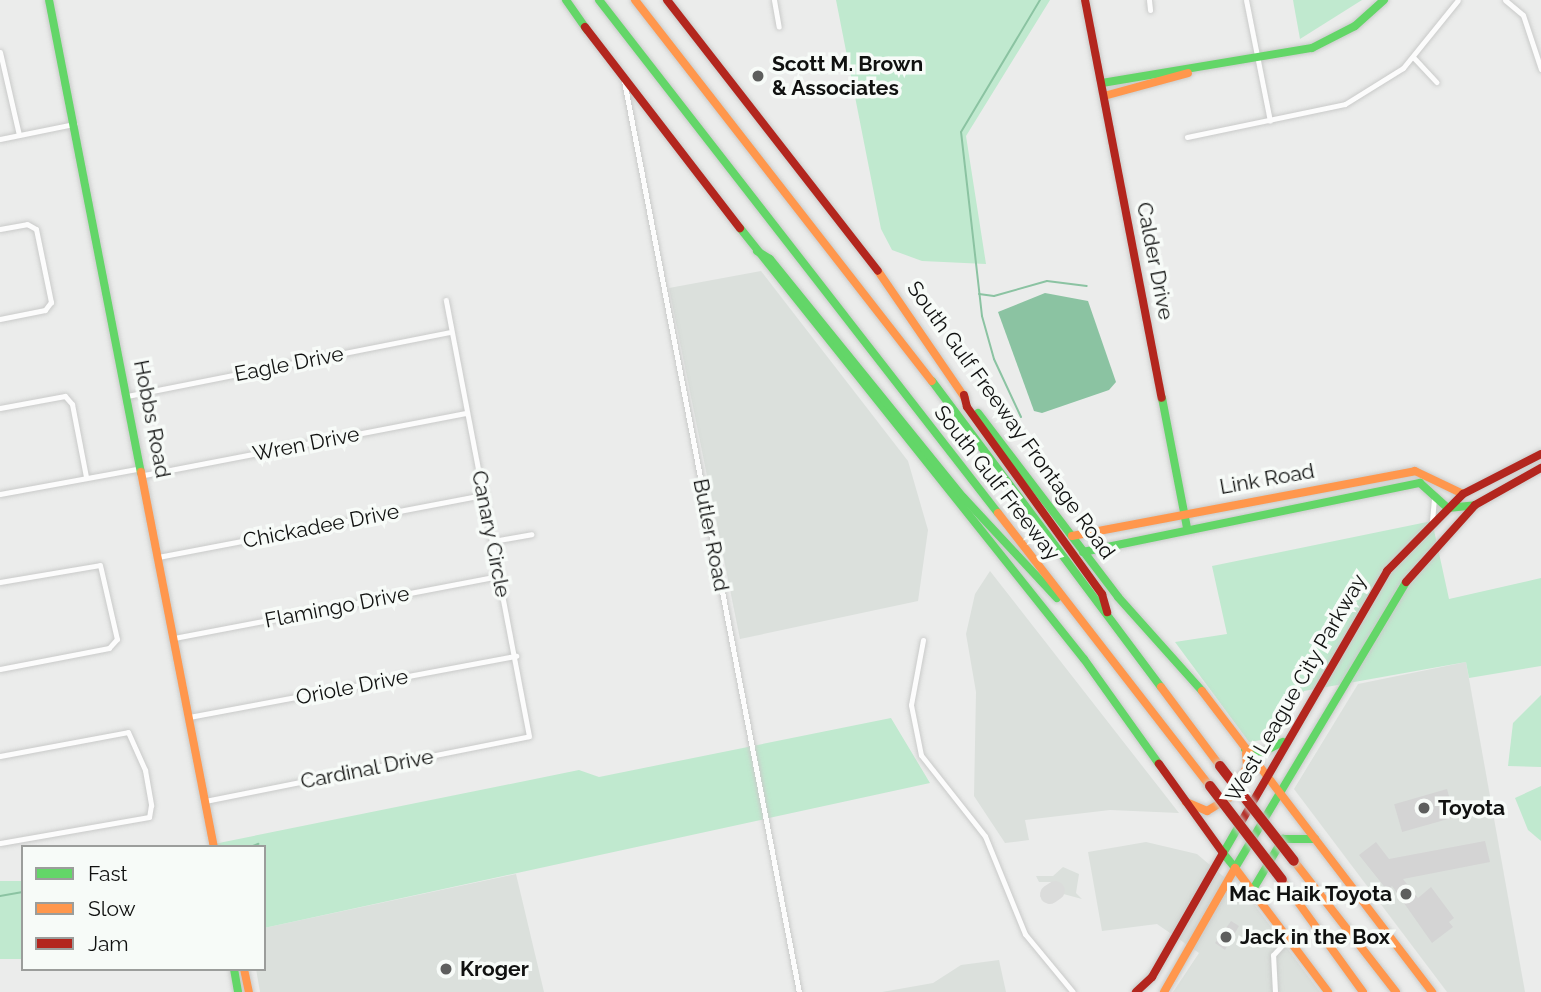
<!DOCTYPE html>
<html>
<head>
<meta charset="utf-8">
<style>
	body { margin:0 }
	#map { position:relative; width:1541px; height:992px; overflow:hidden; background:#ebeceb; font-family:Raleway,sans-serif }
	div>[style] { position:absolute }
	[style*='--x'] { left:calc(var(--x)*1px); top:calc(var(--y)*1px); width:calc(var(--w)*1px); rotate:calc(var(--a)*1deg) }
	.built>* { inset:0; background:#dbe0dc }
	.green>* { inset:0; background:#c0e9cf; transform-origin:0 0 }
	.water>* { inset:0; background:#8bc3a2 }
	.stream>* { height:2px; margin:-1px; padding:0 1px; transform-origin:1px; border-radius:1px; background:#8bc3a2 }
	.taxiway>* { height:19px; margin:-9.5px; padding:0 9.5px; transform-origin:9.5px; border-radius:9.5px; background:#dbdcdb }
	.building>* { inset:0; background:#d4d4d4; transform-origin:0 0 }
	.roads { filter:drop-shadow(0 0 2px #c9cac9) drop-shadow(0 0 2px #c9cac9) }
	.street>* { height:5px; margin:-2.5px; padding:0 2.5px; transform-origin:2.5px; border-radius:2.5px; background:#fcfcfc }
	.fast>* { height:8px; margin:-4px; padding:0 4px; transform-origin:4px; border-radius:4px; background:#63d668 }
	.slow>* { height:8px; margin:-4px; padding:0 4px; transform-origin:4px; border-radius:4px; background:#ff974d }
	.jam>* { height:8px; margin:-4px; padding:0 4px; transform-origin:4px; border-radius:4px; background:#b3261e }
	.bridges { filter:drop-shadow(0 0 2px #c9cac9) drop-shadow(0 0 2px #c9cac9) }
	.jam-bridge>* { height:10px; margin:-5px; padding:0 5px; transform-origin:5px; border-radius:5px; background:#b3261e }
	.dots>* { width:19px; height:19px; translate:-50% -50%; box-sizing:border-box; border:4px solid #f7fbf8; border-radius:50% }
	span { translate:-50% -50%; white-space:nowrap; text-align:center; line-height:1.15; -webkit-text-stroke:7px #f7fbf8; paint-order:stroke }
	.poi-label { font-size:21px; color:#101110; font-weight:700 }
	.left { translate:0 -50%; text-align:left }
	.right { translate:-100% -50%; text-align:right }
	.street-label { font-size:21px; color:#101110 }
	.legend { position:absolute; left:21px; top:845px; width:245px; height:126px; box-sizing:border-box; background:#f7fbf8; border:2px solid #9b9d9b; margin:0; padding:9px 12px; list-style:none; font-size:21px; color:#101110 }
	.legend li { display:flex; align-items:center; gap:14px; height:35px }
	.legend b { width:35px; border:2px solid #9b9d9b }
</style>
</head>
<body>
<div id="map">
	<div class="built">
		<div style="clip-path:polygon(761px 271px,908px 461px,928px 530px,918px 601px,740px 639px,669px 288px)"></div>
		<div style="clip-path:polygon(990px 571px,1179px 813px,1110px 810px,1025px 820px,1029px 840px,1005px 843px,974px 796px,976px 692px,966px 634px,975px 594px)"></div>
		<div style="clip-path:polygon(1466px 662px,1525px 992px,1447px 992px,1294px 789px,1358px 684px)"></div>
		<div style="clip-path:polygon(1146px 842px,1197px 854px,1250px 899px,1320px 992px,1173px 992px,1199px 953px,1157px 924px,1102px 931px,1088px 852px)"></div>
		<div style="clip-path:polygon(1063px 867px,1079px 874px,1076px 893px,1082px 899px,1056px 892px,1045px 902px,1040px 896px,1053px 888px,1051px 882px,1039px 882px,1036px 876px,1053px 876px)"></div>
		<div style="clip-path:polygon(516px 874px,544px 992px,260px 992px,256px 969px,264px 969px,264px 928px)"></div>
		<div style="clip-path:polygon(999px 960px,1006px 992px,882px 992px,933px 983px,961px 965px)"></div>
	</div>
	<div class="green">
		<div style="clip-path:polygon(836px 0,1050px 0,966px 136px,986px 264px,922px 261px,892px 250px,881px 229px)"></div>
		<div style="clip-path:polygon(1293px 0,1362px 0,1300px 39px)"></div>
		<div style="clip-path:polygon(1432px 521px,1449px 599px,1541px 578px,1541px 666px,1469px 678px,1466px 662px,1304px 691px,1273px 738px,1249px 742px,1175px 642px,1227px 634px,1212px 566px)"></div>
		<div style="clip-path:polygon(1541px 695px,1541px 767px,1508px 766px,1513px 723px)"></div>
		<div style="clip-path:polygon(891px 718px,930px 783px,264px 928px,264px 847px,199px 847px,579px 770px,599px 777px)"></div>
		<div style="clip-path:polygon(1541px 786px,1541px 841px,1528px 830px,1515px 798px)"></div>
		<div style="left:23px;top:881px;width:78px;height:23px;rotate:90deg"></div>
	</div>
	<div class="water">
		<div style="clip-path:polygon(1045px 293px,1088px 301px,1116px 382px,1109px 390px,1042px 413px,1034px 411px,998px 312px)"></div>
	</div>
	<div class="stream">
		<div style="--x:979;--y:294;--w:15;--a:8"></div>
		<div style="--x:994;--y:296;--w:55;--a:-15.8"></div>
		<div style="--x:1047;--y:281;--w:40;--a:7.1"></div>
		<div style="--x:1021;--y:417;--w:64;--a:-115"></div>
		<div style="--x:994;--y:359;--w:45;--a:-105.6"></div>
		<div style="--x:982;--y:316;--w:185;--a:-96.5"></div>
		<div style="--x:961;--y:132;--w:154;--a:-59.1"></div>
		<div style="--x:250;--y:847;--w:9;--a:-21"></div>
		<div style="--x:0;--y:896;--w:23;--a:-10"></div>
	</div>
	<div class="taxiway">
		<div style="--x:1049;--y:894;--w:7;--a:-34"></div>
	</div>
	<div class="building">
		<div style="left:1447px;top:789px;width:29px;height:55px;rotate:74deg"></div>
		<div style="clip-path:polygon(1485px 841px,1490px 862px,1403px 879px,1418px 898px,1431px 887px,1454px 918px,1449px 922px,1453px 927px,1432px 943px,1392px 886px,1387px 890px,1359px 855px,1376px 842px,1389px 859px)"></div>
		<div style="clip-path:polygon(1231px 921px,1239px 926px,1225px 950px,1215px 943px)"></div>
	</div>
	<div class="roads">
		<div class="street">
			<div style="--x:774;--y:0;--w:27;--a:80"></div>
			<div style="--x:1149;--y:0;--w:10;--a:84"></div>
			<div style="--x:1246;--y:0;--w:123;--a:78.8"></div>
			<div style="--x:1505;--y:0;--w:23;--a:40"></div>
			<div style="--x:1523;--y:15;--w:57;--a:71.6"></div>
			<div style="--x:0;--y:52;--w:85;--a:77.1"></div>
			<div style="--x:1414;--y:58;--w:33;--a:47"></div>
			<div style="--x:624;--y:81;--w:928;--a:79.13"></div>
			<div style="--x:1187;--y:137;--w:161;--a:-11.8"></div>
			<div style="--x:1345;--y:104;--w:68;--a:-31.8"></div>
			<div style="--x:1403;--y:68;--w:87;--a:-51"></div>
			<div style="--x:0;--y:139;--w:76;--a:-11.5"></div>
			<div style="--x:0;--y:229;--w:27;--a:-10"></div>
			<div style="--x:27;--y:224;--w:10;--a:29"></div>
			<div style="--x:36;--y:229;--w:75;--a:78.4"></div>
			<div style="--x:51;--y:302;--w:10;--a:127"></div>
			<div style="--x:45;--y:310;--w:46;--a:168.7"></div>
			<div style="--x:127;--y:396;--w:330;--a:-11.2"></div>
			<div style="--x:0;--y:408;--w:66;--a:-10.5"></div>
			<div style="--x:65;--y:396;--w:11;--a:49"></div>
			<div style="--x:72;--y:404;--w:74;--a:79.1"></div>
			<div style="--x:144;--y:475;--w:329;--a:-10.9"></div>
			<div style="--x:0;--y:494;--w:143;--a:-10.4"></div>
			<div style="--x:1432;--y:521;--w:24;--a:-85"></div>
			<div style="--x:493;--y:541;--w:39;--a:-10"></div>
			<div style="--x:158;--y:557;--w:332;--a:-10.8"></div>
			<div style="--x:0;--y:582;--w:101;--a:-9.6"></div>
			<div style="--x:100;--y:565;--w:76;--a:77.1"></div>
			<div style="--x:117;--y:639;--w:12;--a:132"></div>
			<div style="--x:109;--y:648;--w:111;--a:169.1"></div>
			<div style="--x:174;--y:638;--w:332;--a:-10.8"></div>
			<div style="--x:923;--y:640;--w:66;--a:100.5"></div>
			<div style="--x:911;--y:705;--w:51;--a:78.7"></div>
			<div style="--x:921;--y:755;--w:103;--a:51.7"></div>
			<div style="--x:985;--y:836;--w:106;--a:67.8"></div>
			<div style="--x:1025;--y:934;--w:75;--a:50.4"></div>
			<div style="--x:189;--y:717;--w:333;--a:-10.6"></div>
			<div style="--x:0;--y:756;--w:130;--a:-10.6"></div>
			<div style="--x:128;--y:732;--w:42;--a:65.9"></div>
			<div style="--x:145;--y:770;--w:36;--a:80"></div>
			<div style="--x:151;--y:805;--w:12;--a:99"></div>
			<div style="--x:149;--y:817;--w:151;--a:170.1"></div>
			<div style="--x:205;--y:801;--w:330;--a:-11.3"></div>
			<div style="--x:529;--y:736;--w:444;--a:-100.8"></div>
			<div style="--x:1275;--y:992;--w:37;--a:-93"></div>
			<div style="--x:1273;--y:955;--w:22;--a:-47"></div>
		</div>
		<div class="fast">
			<div style="--x:49;--y:0;--w:481;--a:79"></div>
			<div style="--x:566;--y:0;--w:37;--a:55"></div>
			<div style="--x:599;--y:0;--w:650;--a:52.13"></div>
			<div style="--x:1102;--y:83;--w:213;--a:-9.5"></div>
			<div style="--x:1312;--y:48;--w:48;--a:-27.1"></div>
			<div style="--x:1355;--y:26;--w:39;--a:-42"></div>
			<div style="--x:740;--y:228;--w:551;--a:51.41"></div>
			<div style="--x:1084;--y:659;--w:129;--a:54.5"></div>
			<div style="--x:757;--y:251;--w:15;--a:32"></div>
			<div style="--x:770;--y:259;--w:306;--a:51"></div>
			<div style="--x:963;--y:497;--w:138;--a:47.1"></div>
			<div style="--x:932;--y:381;--w:382;--a:53.2"></div>
			<div style="--x:1162;--y:398;--w:132;--a:79.1"></div>
			<div style="--x:978;--y:413;--w:231;--a:52.7"></div>
			<div style="--x:1118;--y:597;--w:126;--a:48.2"></div>
			<div style="--x:1083;--y:552;--w:344;--a:-11.6"></div>
			<div style="--x:1420;--y:483;--w:38;--a:42"></div>
			<div style="--x:1448;--y:508;--w:27;--a:-6"></div>
			<div style="--x:1245;--y:749;--w:18;--a:9"></div>
			<div style="--x:1263;--y:752;--w:22;--a:-27"></div>
			<div style="--x:1240;--y:824;--w:34;--a:120"></div>
			<div style="--x:1223;--y:853;--w:19;--a:51"></div>
			<div style="--x:1235;--y:868;--w:333;--a:-59.1"></div>
			<div style="--x:1252;--y:891;--w:61;--a:-59.2"></div>
			<div style="--x:1283;--y:839;--w:32;--a:0"></div>
			<div style="--x:234;--y:969;--w:23;--a:80"></div>
		</div>
		<div class="slow">
			<div style="--x:635;--y:0;--w:483;--a:52.1"></div>
			<div style="--x:1104;--y:96;--w:87;--a:-15.3"></div>
			<div style="--x:878;--y:271;--w:154;--a:55.6"></div>
			<div style="--x:141;--y:472;--w:382;--a:79"></div>
			<div style="--x:998;--y:513;--w:346;--a:52.2"></div>
			<div style="--x:1072;--y:536;--w:349;--a:-10.7"></div>
			<div style="--x:1415;--y:471;--w:53;--a:25.6"></div>
			<div style="--x:1161;--y:687;--w:99;--a:53.2"></div>
			<div style="--x:1202;--y:691;--w:379;--a:52.6"></div>
			<div style="--x:1186;--y:802;--w:23;--a:23"></div>
			<div style="--x:1207;--y:811;--w:26;--a:-31"></div>
			<div style="--x:1229;--y:798;--w:36;--a:-60"></div>
			<div style="--x:1247;--y:767;--w:14;--a:-94"></div>
			<div style="--x:1294;--y:861;--w:166;--a:52.1"></div>
			<div style="--x:1282;--y:880;--w:138;--a:54.1"></div>
			<div style="--x:244;--y:969;--w:24;--a:78"></div>
			<div style="--x:1164;--y:992;--w:143;--a:-60.2"></div>
			<div style="--x:1235;--y:868;--w:155;--a:53.1"></div>
		</div>
		<div class="jam">
			<div style="--x:667;--y:0;--w:343;--a:52.1"></div>
			<div style="--x:1085;--y:0;--w:405;--a:79.1"></div>
			<div style="--x:585;--y:27;--w:254;--a:52.4"></div>
			<div style="--x:964;--y:395;--w:12;--a:76"></div>
			<div style="--x:967;--y:407;--w:231;--a:54.2"></div>
			<div style="--x:1102;--y:594;--w:19;--a:74"></div>
			<div style="--x:1406;--y:582;--w:103;--a:-48.1"></div>
			<div style="--x:1475;--y:505;--w:76;--a:-29.3"></div>
			<div style="--x:1240;--y:824;--w:293;--a:-59.8"></div>
			<div style="--x:1387;--y:571;--w:108;--a:-45.4"></div>
			<div style="--x:1463;--y:494;--w:88;--a:-27.1"></div>
			<div style="--x:1136;--y:992;--w:22;--a:-43"></div>
			<div style="--x:1152;--y:977;--w:143;--a:-60.2"></div>
			<div style="--x:1223;--y:853;--w:110;--a:-125.7"></div>
		</div>
	</div>
	<div class="bridges">
		<div class="jam-bridge">
			<div style="--x:1220;--y:766;--w:120;--a:52.1"></div>
			<div style="--x:1210;--y:786;--w:118;--a:52.5"></div>
		</div>
	</div>
	<div class="dots">
		<div style="left:758px;top:76px;background:#5d5e5d"></div>
		<div style="left:1424px;top:808px;background:#5d5e5d"></div>
		<div style="left:1406px;top:894px;background:#5d5e5d"></div>
		<div style="left:1226px;top:937px;background:#5d5e5d"></div>
		<div style="left:446px;top:969px;background:#5d5e5d"></div>
	</div>
	<div class="poi-label">
		<span class="left" style="left:772px;top:76px">Scott M. Brown<br>&amp; Associates</span>
		<span class="left" style="left:1438px;top:808px">Toyota</span>
		<span class="right" style="left:1392px;top:894px">Mac Haik Toyota</span>
		<span class="left" style="left:1240px;top:937px">Jack in the Box</span>
		<span class="left" style="left:460px;top:969px">Kroger</span>
	</div>
	<div class="street-label">
		<span style="left:1155px;top:261px;rotate:79deg">Calder Drive</span>
		<span style="left:289px;top:364px;rotate:-11deg">Eagle Drive</span>
		<span style="left:152px;top:419px;rotate:79deg">Hobbs Road</span>
		<span style="left:1011px;top:420px;rotate:54deg">South Gulf Freeway Frontage Road</span>
		<span style="left:306px;top:444px;rotate:-11deg">Wren Drive</span>
		<span style="left:1267px;top:479px;rotate:-10deg">Link Road</span>
		<span style="left:997px;top:483px;rotate:52deg">South Gulf Freeway</span>
		<span style="left:321px;top:526px;rotate:-11deg">Chickadee Drive</span>
		<span style="left:491px;top:534px;rotate:79deg">Canary Circle</span>
		<span style="left:711px;top:535px;rotate:79deg">Butler Road</span>
		<span style="left:337px;top:607px;rotate:-11deg">Flamingo Drive</span>
		<span style="left:352px;top:687px;rotate:-11deg">Oriole Drive</span>
		<span style="left:1296px;top:688px;rotate:-60deg">West League City Parkway</span>
		<span style="left:367px;top:769px;rotate:-11deg">Cardinal Drive</span>
	</div>
	<ul class="legend">
	<li><b style="height:9px;background:#63d668"></b>Fast</li>
	<li><b style="height:9px;background:#ff974d"></b>Slow</li>
	<li><b style="height:9px;background:#b3261e"></b>Jam</li>
	</ul>
</div>
</body>
</html>
